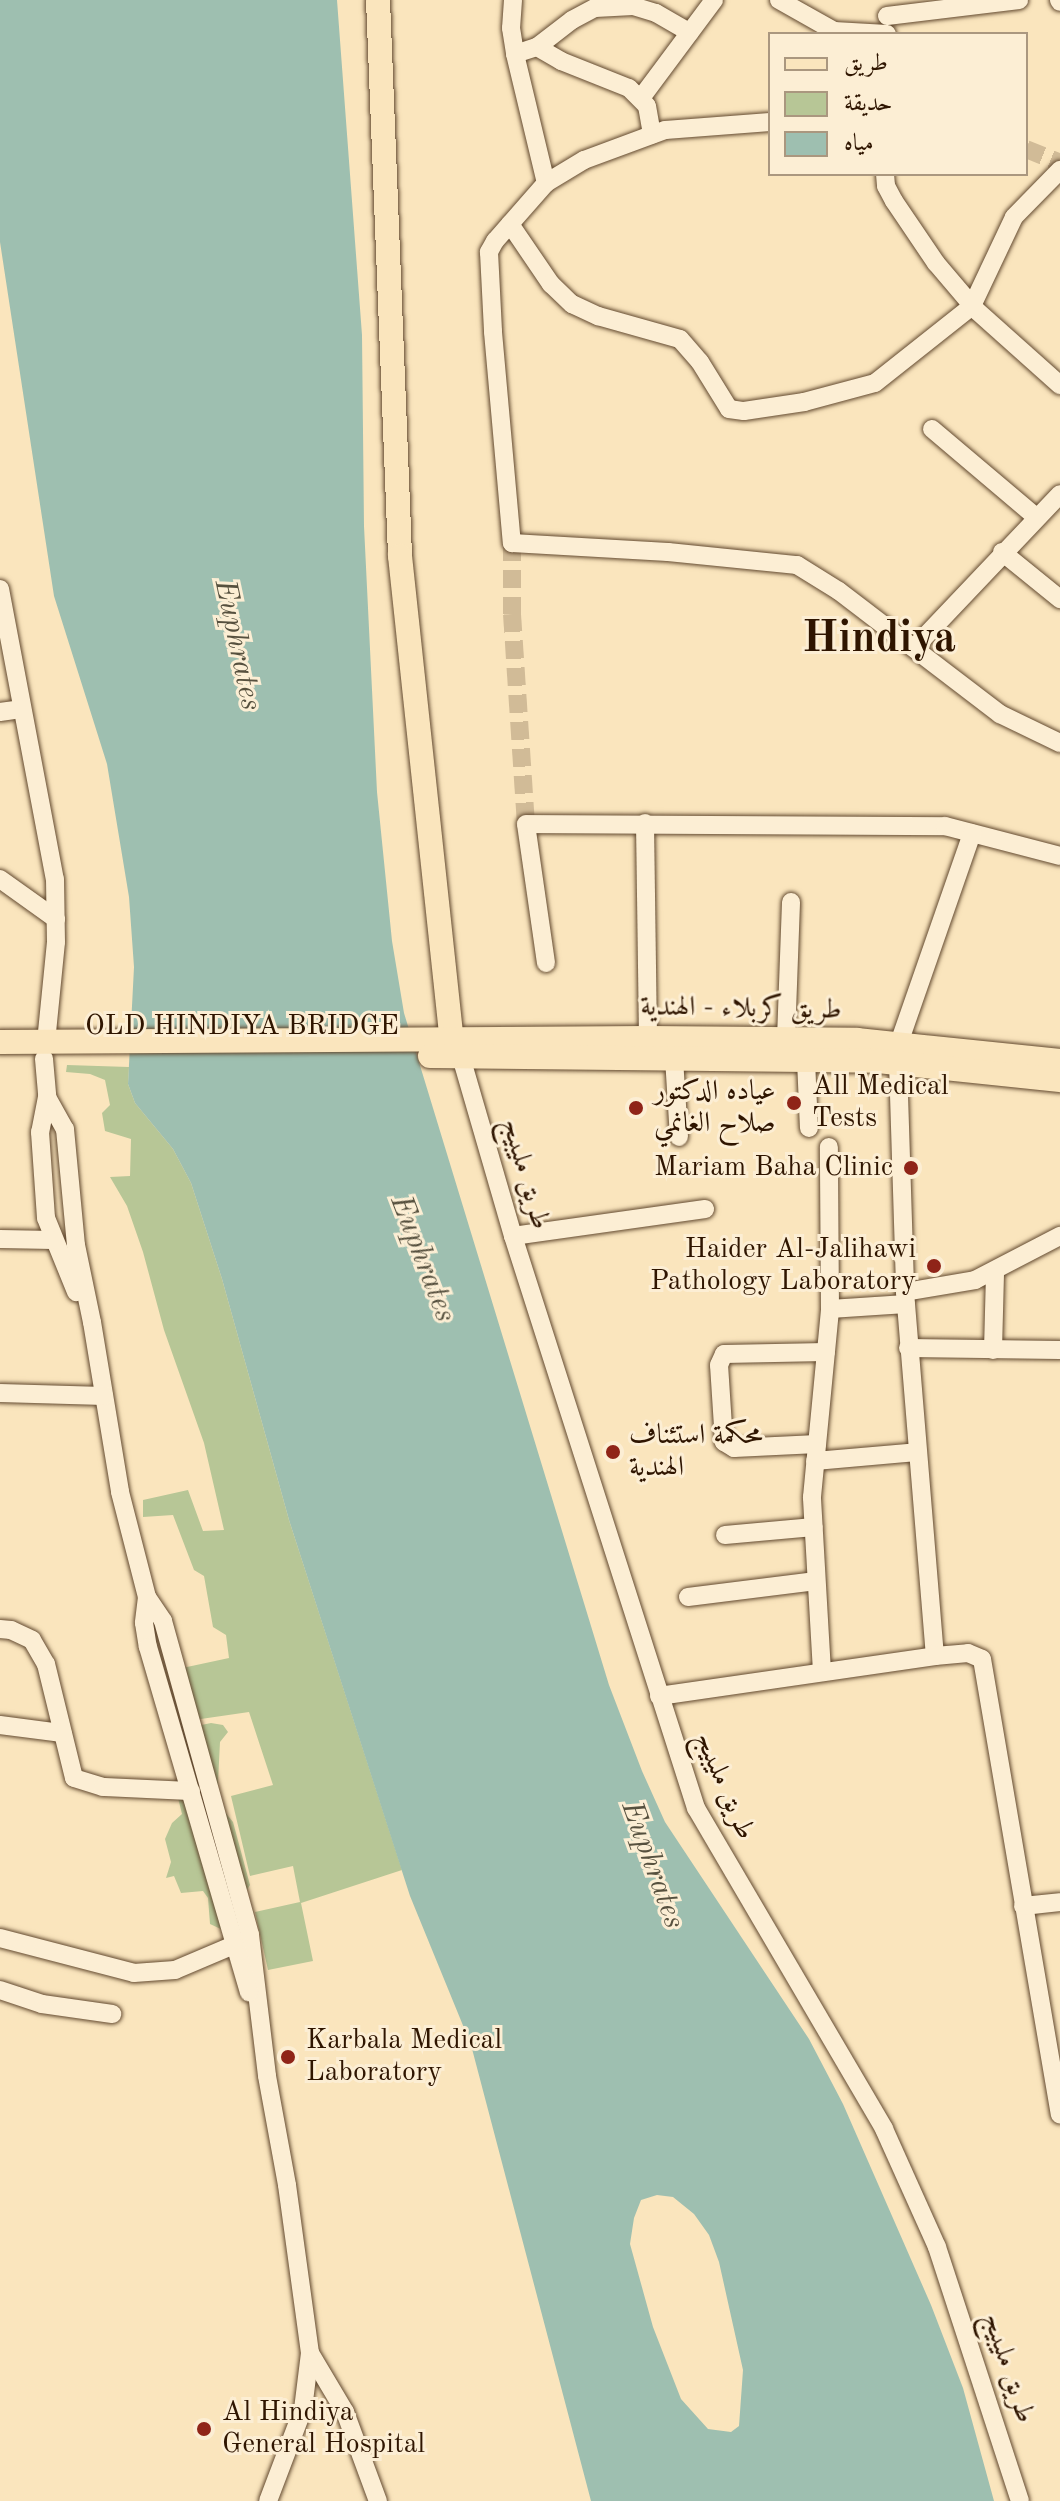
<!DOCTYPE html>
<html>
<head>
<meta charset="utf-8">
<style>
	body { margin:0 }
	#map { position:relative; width:1060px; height:2501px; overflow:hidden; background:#fae5bd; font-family:"Old Standard TT",Amiri,serif }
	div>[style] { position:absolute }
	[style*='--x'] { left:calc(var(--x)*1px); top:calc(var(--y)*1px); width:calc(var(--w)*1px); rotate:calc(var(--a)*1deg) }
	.green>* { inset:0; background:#b7c696 }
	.water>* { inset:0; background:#9ebfb0 }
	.minor-tunnel>* { height:18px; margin-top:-9px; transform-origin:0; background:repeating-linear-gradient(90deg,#d1bb97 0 18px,transparent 0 27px) }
	.roads { filter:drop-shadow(0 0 2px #62492f) drop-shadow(0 0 2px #62492f) }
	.minor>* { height:18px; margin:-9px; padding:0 9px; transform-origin:9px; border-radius:9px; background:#fceed4 }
	.major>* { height:24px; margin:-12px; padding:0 12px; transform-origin:12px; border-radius:12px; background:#fae5bd }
	.dots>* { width:22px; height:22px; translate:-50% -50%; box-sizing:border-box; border:4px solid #fceed4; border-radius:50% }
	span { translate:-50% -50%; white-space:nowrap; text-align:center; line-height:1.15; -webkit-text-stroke:6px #fceed4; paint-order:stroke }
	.street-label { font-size:28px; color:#2f1500 }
	.poi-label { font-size:28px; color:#2f1500 }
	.left { translate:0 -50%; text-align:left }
	.right { translate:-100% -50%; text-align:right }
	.water-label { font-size:30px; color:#56503e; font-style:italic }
	.town-label { font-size:44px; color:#2f1500; font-weight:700 }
	.legend { position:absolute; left:768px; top:32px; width:260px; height:144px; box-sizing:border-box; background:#fceed4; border:2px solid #aa977f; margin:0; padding:10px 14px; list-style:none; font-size:24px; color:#2f1500 }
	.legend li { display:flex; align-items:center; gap:16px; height:40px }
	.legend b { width:40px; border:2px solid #aa977f }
</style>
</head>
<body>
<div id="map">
	<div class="green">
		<div style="clip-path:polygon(67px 1065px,129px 1067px,128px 1084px,135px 1103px,173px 1149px,191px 1183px,222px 1279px,289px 1520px,402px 1870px,301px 1903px,313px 1961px,268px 1970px,255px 1912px,300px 1902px,293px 1866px,250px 1876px,231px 1796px,273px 1785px,249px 1712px,187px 1721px,173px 1670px,229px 1658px,226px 1635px,213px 1627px,204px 1576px,194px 1570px,173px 1515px,143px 1517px,143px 1500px,188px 1490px,203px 1531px,224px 1530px,204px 1443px,164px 1330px,143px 1252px,127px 1206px,110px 1177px,130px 1176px,131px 1139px,105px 1131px,102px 1113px,110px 1105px,105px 1080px,90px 1074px,66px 1072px)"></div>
		<div style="clip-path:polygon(211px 1723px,223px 1725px,228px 1732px,220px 1742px,217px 1802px,233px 1822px,250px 1885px,242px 1898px,238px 1937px,210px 1924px,208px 1898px,203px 1891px,181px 1893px,174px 1876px,166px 1878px,171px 1862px,165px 1839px,172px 1823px,182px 1814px,177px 1794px,187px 1728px)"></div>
	</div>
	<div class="water">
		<div style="clip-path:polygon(evenodd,0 0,337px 0,362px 335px,364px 526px,377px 792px,392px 941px,404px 1013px,609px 1685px,642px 1771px,665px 1822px,809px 2039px,843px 2104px,931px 2305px,963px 2388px,994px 2501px,591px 2501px,471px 2045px,410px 1896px,289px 1520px,222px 1279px,191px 1183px,173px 1149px,135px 1103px,128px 1084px,134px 967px,129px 897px,107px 764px,54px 596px,0 242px,0 0,657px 2195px,673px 2197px,694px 2214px,709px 2235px,719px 2262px,743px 2370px,739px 2426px,731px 2432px,708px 2429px,681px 2399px,653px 2327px,630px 2244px,634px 2218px,641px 2200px,657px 2195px)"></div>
	</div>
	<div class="minor-tunnel">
		<div style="--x:1026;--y:149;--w:37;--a:22"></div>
		<div style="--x:512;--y:543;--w:71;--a:90"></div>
		<div style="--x:512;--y:614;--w:210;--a:86.2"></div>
	</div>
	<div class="roads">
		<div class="minor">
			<div style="--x:513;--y:0;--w:28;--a:94"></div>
			<div style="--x:511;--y:28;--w:26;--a:81"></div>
			<div style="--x:515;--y:54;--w:133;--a:76.5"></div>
			<div style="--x:779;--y:0;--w:63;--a:29.4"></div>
			<div style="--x:834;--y:31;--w:53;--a:3.2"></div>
			<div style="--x:1059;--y:0;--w:2;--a:63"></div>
			<div style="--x:887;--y:16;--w:133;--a:-6.9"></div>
			<div style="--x:537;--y:47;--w:28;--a:30"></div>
			<div style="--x:561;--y:61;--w:73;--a:21.7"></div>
			<div style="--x:629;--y:88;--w:25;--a:45"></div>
			<div style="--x:647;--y:106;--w:29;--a:80"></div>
			<div style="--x:515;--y:54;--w:23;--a:-18"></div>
			<div style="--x:537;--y:47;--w:44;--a:-37.6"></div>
			<div style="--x:572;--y:20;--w:26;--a:-28"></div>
			<div style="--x:595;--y:8;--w:38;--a:-3"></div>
			<div style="--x:633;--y:6;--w:24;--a:17"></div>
			<div style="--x:656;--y:13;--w:39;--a:30"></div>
			<div style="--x:641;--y:98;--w:122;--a:-53.3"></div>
			<div style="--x:770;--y:122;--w:105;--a:175.6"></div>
			<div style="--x:665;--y:130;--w:86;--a:159.7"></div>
			<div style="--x:584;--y:160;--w:44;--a:148.8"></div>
			<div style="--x:546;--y:183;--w:77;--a:131.3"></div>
			<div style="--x:495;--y:241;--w:13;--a:119"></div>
			<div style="--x:489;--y:252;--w:80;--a:87.1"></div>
			<div style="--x:493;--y:332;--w:212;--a:84.9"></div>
			<div style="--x:512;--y:543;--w:156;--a:3.3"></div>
			<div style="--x:668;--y:552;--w:130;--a:5.8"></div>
			<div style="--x:797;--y:565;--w:49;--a:31.8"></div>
			<div style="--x:839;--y:591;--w:203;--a:37.4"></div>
			<div style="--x:1000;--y:714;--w:67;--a:25.8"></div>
			<div style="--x:885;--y:174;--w:12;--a:85"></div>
			<div style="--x:886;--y:186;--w:17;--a:62"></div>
			<div style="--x:894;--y:201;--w:75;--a:55.9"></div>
			<div style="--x:936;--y:263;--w:62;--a:49.6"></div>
			<div style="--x:976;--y:310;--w:113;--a:41.8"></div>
			<div style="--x:510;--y:224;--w:73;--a:55.7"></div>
			<div style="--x:551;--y:284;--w:29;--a:44"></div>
			<div style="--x:572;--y:304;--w:29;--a:25"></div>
			<div style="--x:598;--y:316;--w:85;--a:15.7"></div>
			<div style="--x:680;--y:339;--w:30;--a:49"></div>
			<div style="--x:700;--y:362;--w:55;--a:58.3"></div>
			<div style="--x:729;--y:409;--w:15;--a:8"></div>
			<div style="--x:744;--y:411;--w:61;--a:-8.5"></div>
			<div style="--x:804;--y:402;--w:73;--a:-15"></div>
			<div style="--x:875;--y:383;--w:124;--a:-38.4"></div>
			<div style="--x:972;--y:306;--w:98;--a:-64.7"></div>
			<div style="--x:1014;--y:217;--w:66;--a:-45.6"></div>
			<div style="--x:932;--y:429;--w:136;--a:40.2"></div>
			<div style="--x:1002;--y:552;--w:75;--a:39"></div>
			<div style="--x:0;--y:589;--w:295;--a:79.3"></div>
			<div style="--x:55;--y:879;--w:63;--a:89.1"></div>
			<div style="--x:56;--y:942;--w:101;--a:95.7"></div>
			<div style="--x:914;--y:648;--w:212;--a:-46.5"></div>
			<div style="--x:0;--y:712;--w:21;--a:-8"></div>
			<div style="--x:645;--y:823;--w:215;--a:89.2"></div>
			<div style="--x:0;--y:879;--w:69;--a:35.5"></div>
			<div style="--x:546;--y:963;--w:140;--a:-98.2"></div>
			<div style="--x:526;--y:824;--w:419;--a:0.3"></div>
			<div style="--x:945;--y:826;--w:119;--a:14.6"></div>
			<div style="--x:786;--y:1039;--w:137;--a:-87.9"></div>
			<div style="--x:899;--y:1043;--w:222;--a:-70.8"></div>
			<div style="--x:461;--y:1057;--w:186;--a:73.8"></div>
			<div style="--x:513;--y:1236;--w:601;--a:72.26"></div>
			<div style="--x:696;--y:1808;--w:372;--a:59.6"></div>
			<div style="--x:884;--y:2129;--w:129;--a:65.8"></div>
			<div style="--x:937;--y:2247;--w:267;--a:71.9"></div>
			<div style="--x:674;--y:1058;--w:79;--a:86.4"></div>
			<div style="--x:44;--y:1059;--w:38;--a:85"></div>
			<div style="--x:47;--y:1097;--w:36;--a:101"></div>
			<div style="--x:40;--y:1132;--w:86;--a:86"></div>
			<div style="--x:46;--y:1218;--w:80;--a:67.9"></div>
			<div style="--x:806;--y:1060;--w:68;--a:87.5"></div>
			<div style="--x:898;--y:1063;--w:229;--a:88.2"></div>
			<div style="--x:905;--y:1292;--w:365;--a:85.3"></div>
			<div style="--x:47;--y:1097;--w:37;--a:61"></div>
			<div style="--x:65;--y:1129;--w:117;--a:84.6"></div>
			<div style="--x:76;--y:1245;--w:79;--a:78.3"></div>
			<div style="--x:92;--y:1322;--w:172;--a:80.6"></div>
			<div style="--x:120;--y:1492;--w:108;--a:75.6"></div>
			<div style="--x:147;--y:1597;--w:29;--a:56"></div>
			<div style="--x:163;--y:1621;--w:326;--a:74.5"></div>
			<div style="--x:250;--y:1935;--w:142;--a:83.1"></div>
			<div style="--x:267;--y:2076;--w:111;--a:79.6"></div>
			<div style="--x:287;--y:2185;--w:170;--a:82.2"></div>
			<div style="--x:310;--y:2353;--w:56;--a:97.1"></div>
			<div style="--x:303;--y:2409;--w:98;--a:110.8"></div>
			<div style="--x:513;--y:1236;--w:194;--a:-8"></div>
			<div style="--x:0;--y:1239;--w:53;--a:1.1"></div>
			<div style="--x:905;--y:1292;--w:71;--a:-9.7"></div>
			<div style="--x:975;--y:1280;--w:96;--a:-27.4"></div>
			<div style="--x:830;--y:1309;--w:76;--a:-3.8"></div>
			<div style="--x:908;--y:1348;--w:152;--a:0.8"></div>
			<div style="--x:993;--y:1350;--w:77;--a:-88.5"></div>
			<div style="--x:0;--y:1393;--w:104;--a:1.7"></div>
			<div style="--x:817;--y:1444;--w:83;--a:177.2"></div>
			<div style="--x:734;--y:1448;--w:12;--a:-149"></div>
			<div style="--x:724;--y:1442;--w:77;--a:-93.7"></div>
			<div style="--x:719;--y:1365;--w:12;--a:-66"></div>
			<div style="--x:724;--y:1354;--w:102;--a:-1.1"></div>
			<div style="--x:815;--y:1461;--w:102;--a:-5"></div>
			<div style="--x:725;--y:1535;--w:89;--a:-5.1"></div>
			<div style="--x:147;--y:1597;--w:26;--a:97"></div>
			<div style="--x:144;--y:1623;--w:24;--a:81"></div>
			<div style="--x:148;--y:1647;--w:360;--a:73.7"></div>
			<div style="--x:688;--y:1597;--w:129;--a:-7.1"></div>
			<div style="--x:0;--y:1629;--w:11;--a:5"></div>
			<div style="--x:11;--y:1630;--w:23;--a:25"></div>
			<div style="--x:32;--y:1640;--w:28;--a:60"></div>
			<div style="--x:46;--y:1664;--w:117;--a:76.2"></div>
			<div style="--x:74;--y:1778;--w:30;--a:17"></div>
			<div style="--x:103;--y:1787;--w:88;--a:2.6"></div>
			<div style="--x:822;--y:1672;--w:175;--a:-93.3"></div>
			<div style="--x:812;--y:1497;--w:189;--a:-84.5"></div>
			<div style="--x:830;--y:1309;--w:162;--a:-90.4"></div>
			<div style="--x:659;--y:1696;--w:279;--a:-8.2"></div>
			<div style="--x:935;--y:1656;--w:33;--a:-5"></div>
			<div style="--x:968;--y:1653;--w:15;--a:23"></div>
			<div style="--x:982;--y:1659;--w:462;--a:80.3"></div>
			<div style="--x:0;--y:1725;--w:63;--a:7.4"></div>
			<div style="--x:1023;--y:1906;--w:37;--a:-6"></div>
			<div style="--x:0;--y:1938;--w:138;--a:14.6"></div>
			<div style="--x:134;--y:1973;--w:41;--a:-4.2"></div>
			<div style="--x:175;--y:1970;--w:64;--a:-23"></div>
			<div style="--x:0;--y:1990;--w:44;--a:18.4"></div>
			<div style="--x:42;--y:2004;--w:71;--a:8.1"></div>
			<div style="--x:310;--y:2353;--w:69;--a:59.3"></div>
			<div style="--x:345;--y:2412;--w:95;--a:69.7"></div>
		</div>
		<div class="major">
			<div style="--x:378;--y:0;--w:556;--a:87.73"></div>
			<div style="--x:400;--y:556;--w:487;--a:83.9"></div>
			<div style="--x:0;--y:1042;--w:648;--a:-0.35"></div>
			<div style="--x:648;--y:1038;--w:209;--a:0.5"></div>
			<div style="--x:857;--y:1040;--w:204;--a:5.9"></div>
			<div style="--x:430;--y:1056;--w:448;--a:0.6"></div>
			<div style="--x:878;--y:1061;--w:183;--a:6"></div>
		</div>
	</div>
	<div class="dots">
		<div style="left:794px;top:1103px;background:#8f2418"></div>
		<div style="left:636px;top:1108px;background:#8f2418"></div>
		<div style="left:911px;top:1168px;background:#8f2418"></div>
		<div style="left:934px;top:1266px;background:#8f2418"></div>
		<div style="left:613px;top:1452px;background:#8f2418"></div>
		<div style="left:288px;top:2057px;background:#8f2418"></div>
		<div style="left:204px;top:2429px;background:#8f2418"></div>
	</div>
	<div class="street-label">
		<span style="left:741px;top:1009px;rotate:1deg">طريق كربلاء - الهندية</span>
		<span style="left:242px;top:1027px">OLD HINDIYA BRIDGE</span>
		<span style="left:525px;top:1174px;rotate:74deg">طريق مليبيج</span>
		<span style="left:724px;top:1786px;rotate:67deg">طريق مليبيج</span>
		<span style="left:1008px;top:2368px;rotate:72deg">طريق مليبيج</span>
	</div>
	<div class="poi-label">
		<span class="left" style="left:812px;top:1103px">All Medical<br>Tests</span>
		<span class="left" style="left:654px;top:1108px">عياده الدكتور<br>صلاح الغانمي</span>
		<span class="right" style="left:893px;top:1168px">Mariam Baha Clinic</span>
		<span class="right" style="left:916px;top:1266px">Haider Al-Jalihawi<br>Pathology Laboratory</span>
		<span class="left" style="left:629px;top:1452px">محكمة استئناف<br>الهندية</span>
		<span class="left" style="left:306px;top:2057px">Karbala Medical<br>Laboratory</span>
		<span class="left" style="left:222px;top:2429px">Al Hindiya<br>General Hospital</span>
	</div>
	<div class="water-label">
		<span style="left:237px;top:645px;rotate:78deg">Euphrates</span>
		<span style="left:422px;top:1259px;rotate:69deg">Euphrates</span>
		<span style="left:652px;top:1865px;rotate:70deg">Euphrates</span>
	</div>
	<div class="town-label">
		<span style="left:879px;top:639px">Hindiya</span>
	</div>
	<ul class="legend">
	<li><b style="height:10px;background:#fae5bd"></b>طريق</li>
	<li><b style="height:22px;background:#b7c696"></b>حديقة</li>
	<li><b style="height:22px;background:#9ebfb0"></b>مياه</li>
	</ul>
</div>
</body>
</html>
